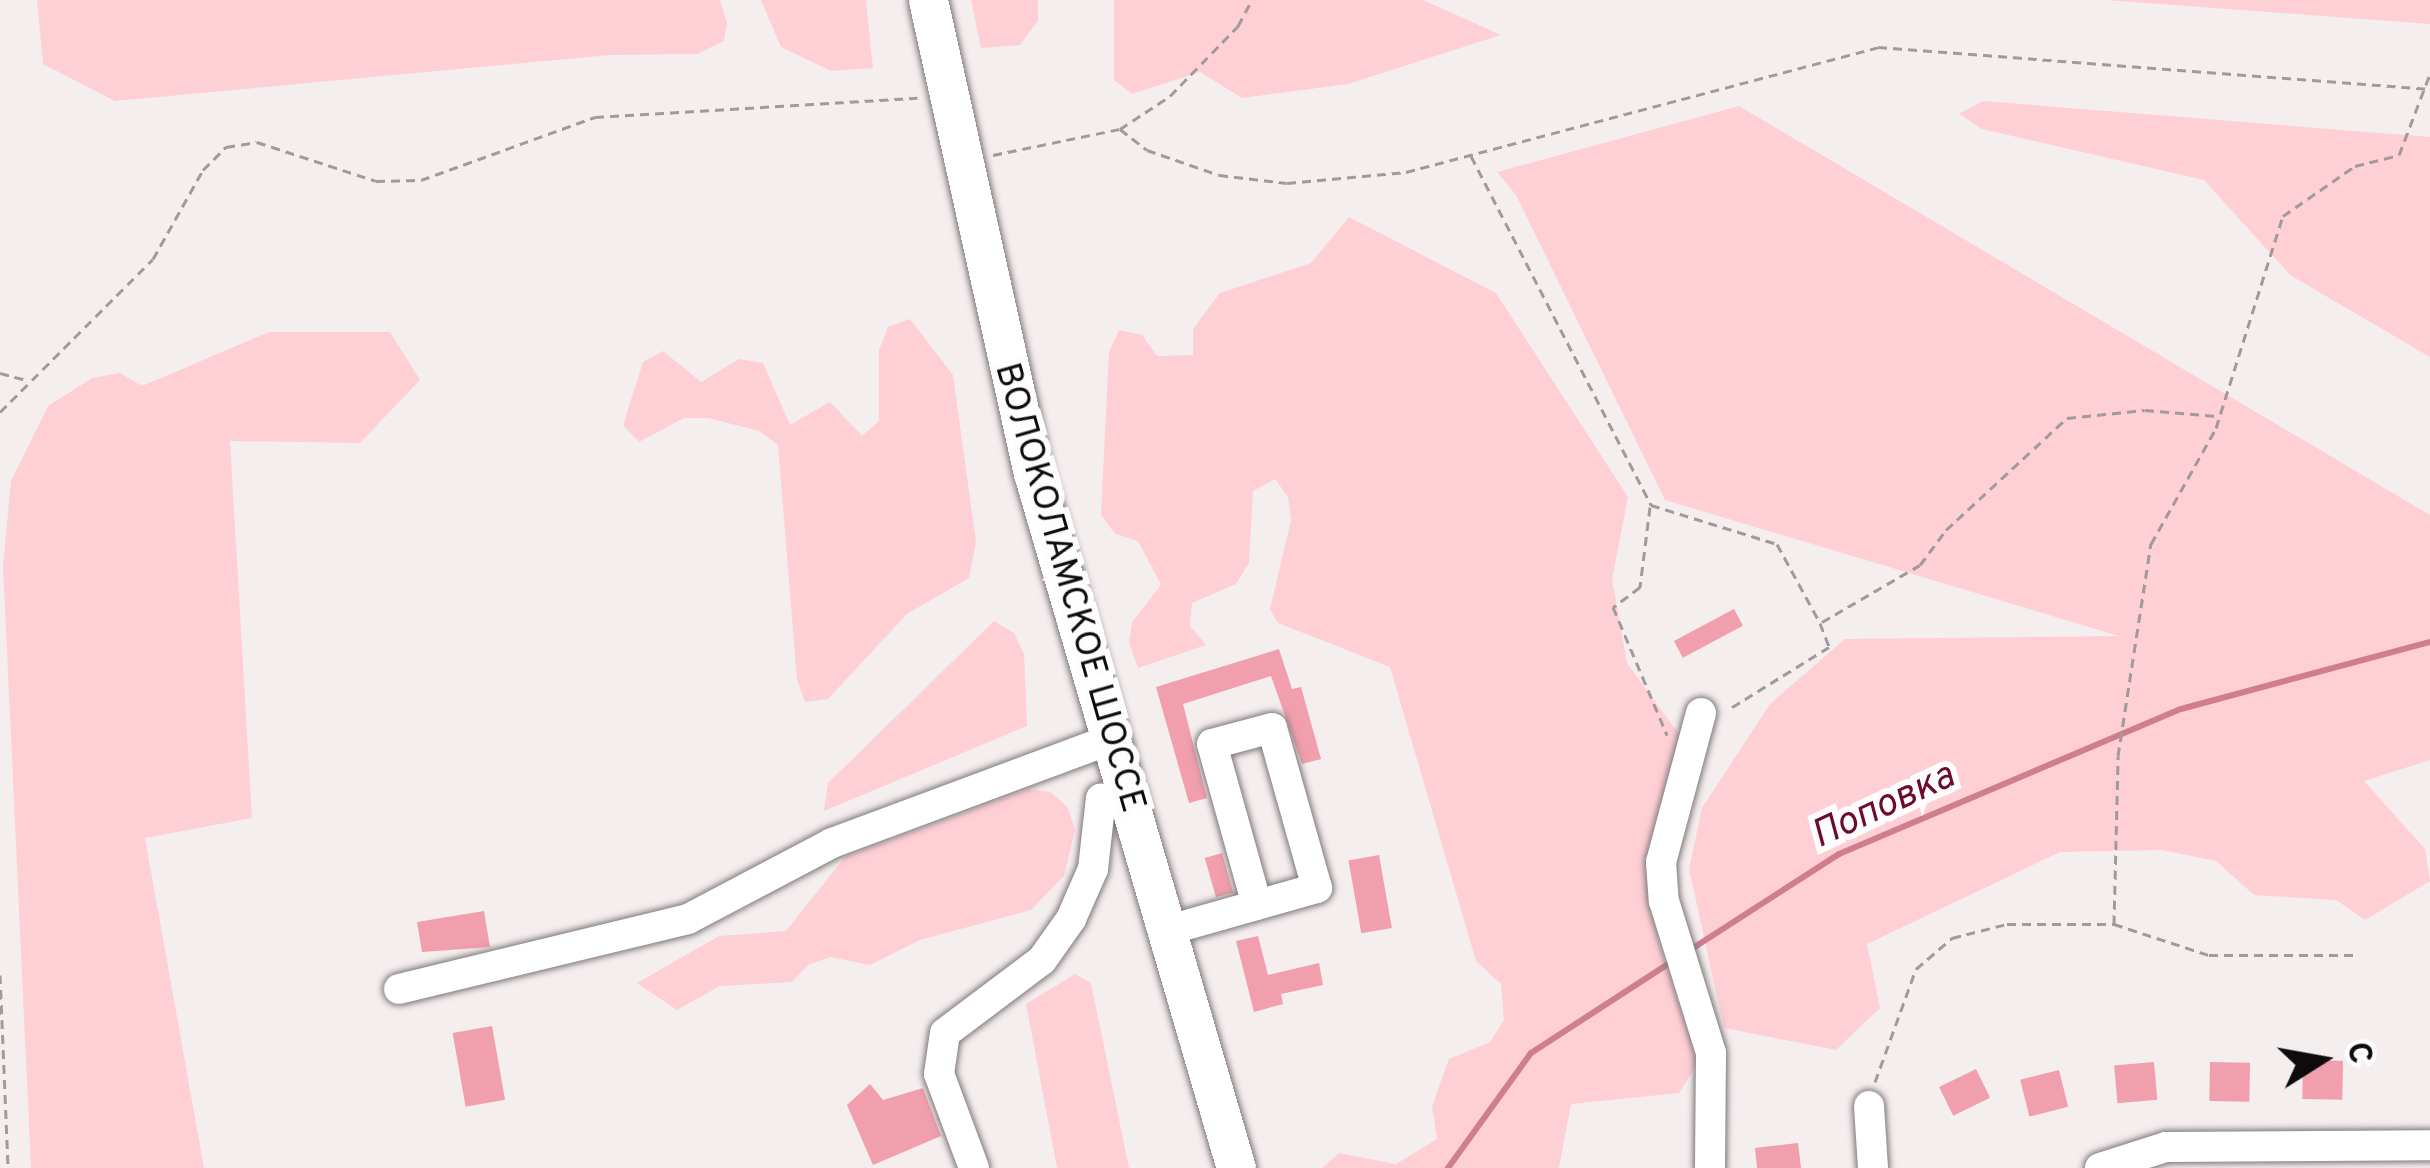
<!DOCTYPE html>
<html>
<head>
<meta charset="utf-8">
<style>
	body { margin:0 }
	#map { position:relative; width:2430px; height:1168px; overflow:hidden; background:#f5eeef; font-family:Overpass,sans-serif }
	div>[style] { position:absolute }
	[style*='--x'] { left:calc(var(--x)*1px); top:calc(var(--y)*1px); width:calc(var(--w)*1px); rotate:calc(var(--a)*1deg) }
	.green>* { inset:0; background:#ffcfd6 }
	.stream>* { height:6px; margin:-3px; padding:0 3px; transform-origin:3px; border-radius:3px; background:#ce7e8d }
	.building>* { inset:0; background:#f19ead; transform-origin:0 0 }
	.path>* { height:3px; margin-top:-1.5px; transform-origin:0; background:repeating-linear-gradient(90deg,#a09a9b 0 9px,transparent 0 15px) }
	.roads { filter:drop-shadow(0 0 3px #817a7b) drop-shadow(0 0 3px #817a7b) }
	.minor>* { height:30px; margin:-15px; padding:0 15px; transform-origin:15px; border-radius:15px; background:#fff }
	.major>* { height:39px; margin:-19.5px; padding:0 19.5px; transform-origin:19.5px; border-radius:19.5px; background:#fff }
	span { translate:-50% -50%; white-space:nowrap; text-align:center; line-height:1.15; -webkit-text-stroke:12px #fefdfd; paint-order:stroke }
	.street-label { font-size:36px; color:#0d0b0b }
	.water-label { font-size:39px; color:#6d0b2e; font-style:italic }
	.north { position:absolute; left:2262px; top:1000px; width:120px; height:120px; -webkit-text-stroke:9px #fefdfd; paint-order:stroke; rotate:79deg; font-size:33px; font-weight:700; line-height:48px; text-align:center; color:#0d0b0b }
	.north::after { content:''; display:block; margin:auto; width:42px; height:54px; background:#0d0b0b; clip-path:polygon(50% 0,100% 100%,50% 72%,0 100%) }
</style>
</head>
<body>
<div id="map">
	<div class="green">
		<div style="clip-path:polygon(37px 0,720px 0,727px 23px,724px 41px,697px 54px,610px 55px,115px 101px,43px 64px)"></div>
		<div style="clip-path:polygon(761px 0,866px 0,873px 68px,831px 71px,781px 47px)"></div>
		<div style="clip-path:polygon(971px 0,1038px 0,1038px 21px,1020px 45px,981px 48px)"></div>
		<div style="clip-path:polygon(1114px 0,1423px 0,1501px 35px,1348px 84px,1242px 98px,1200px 72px,1132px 94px,1114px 80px)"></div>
		<div style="clip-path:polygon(2106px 0,2430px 0,2430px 24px)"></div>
		<div style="clip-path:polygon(1983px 101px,2430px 137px,2430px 357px,2290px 275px,2204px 180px,1982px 129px,1959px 114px)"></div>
		<div style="clip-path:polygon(1739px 106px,2430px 515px,2430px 760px,2364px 781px,2425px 849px,2430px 881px,2365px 920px,2336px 900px,2254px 895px,2216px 861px,2162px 850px,2060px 852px,1867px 944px,1880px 1008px,1836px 1050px,1724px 1028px,1689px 869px,1702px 808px,1770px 704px,1845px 639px,2119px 636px,1665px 500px,1516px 195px,1497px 172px)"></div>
		<div style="clip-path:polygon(1349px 217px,1496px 293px,1628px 497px,1612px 579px,1627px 663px,1679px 734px,1646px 875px,1659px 943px,1698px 1063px,1679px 1093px,1571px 1104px,1559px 1168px,1322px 1168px,1339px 1153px,1396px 1164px,1437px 1139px,1432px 1106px,1449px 1059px,1490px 1042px,1504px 1020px,1501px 984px,1476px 961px,1390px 667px,1278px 623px,1270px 609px,1291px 520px,1288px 497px,1275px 479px,1253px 491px,1249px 563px,1236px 584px,1192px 603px,1190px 626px,1206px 645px,1138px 668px,1129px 643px,1132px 622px,1161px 585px,1138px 541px,1115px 534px,1101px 515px,1109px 352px,1119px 330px,1142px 335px,1157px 356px,1193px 355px,1193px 329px,1220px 293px,1311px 263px)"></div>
		<div style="clip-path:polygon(910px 319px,953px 375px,976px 542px,969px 578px,907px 614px,828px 699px,805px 702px,797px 680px,778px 445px,759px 431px,708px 418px,684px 418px,639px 442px,623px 425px,643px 362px,663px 351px,701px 382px,739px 359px,763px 363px,790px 425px,830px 402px,862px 436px,879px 421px,879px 350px,888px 327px)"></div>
		<div style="clip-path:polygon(269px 332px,390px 332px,420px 380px,360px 443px,230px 441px,252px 818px,145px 838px,204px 1168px,31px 1168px,3px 565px,11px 481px,48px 406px,92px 378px,120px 373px,142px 386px)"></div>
		<div style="clip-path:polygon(994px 621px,1014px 633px,1024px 654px,1027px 726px,824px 811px,828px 783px)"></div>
		<div style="clip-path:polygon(1029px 789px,1051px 792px,1068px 808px,1075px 830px,1064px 876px,1031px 910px,920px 940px,870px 965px,830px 957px,808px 965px,792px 982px,720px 986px,677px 1010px,637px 983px,719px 936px,786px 931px,845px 857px)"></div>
		<div style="clip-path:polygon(1075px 974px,1091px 983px,1129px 1168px,1057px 1168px,1026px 1004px)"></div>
	</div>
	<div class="stream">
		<div style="--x:1690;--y:950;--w:177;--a:-32.8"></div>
		<div style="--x:1839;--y:854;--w:371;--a:-23"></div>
		<div style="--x:2181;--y:709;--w:258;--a:-15.1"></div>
		<div style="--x:1448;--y:1168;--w:142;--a:-54.2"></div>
		<div style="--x:1531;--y:1053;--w:171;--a:-33"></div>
	</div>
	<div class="building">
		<div style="left:1734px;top:609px;width:19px;height:68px;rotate:62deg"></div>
		<div style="clip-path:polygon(1279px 649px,1292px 689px,1301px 687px,1321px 759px,1302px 764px,1271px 676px,1183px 704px,1207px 798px,1189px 803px,1156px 687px)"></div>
		<div style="left:1222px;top:853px;width:41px;height:18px;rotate:74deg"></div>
		<div style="left:1379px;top:855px;width:74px;height:31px;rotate:80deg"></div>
		<div style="clip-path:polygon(484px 911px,490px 947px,422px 952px,417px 922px)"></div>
		<div style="clip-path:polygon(1258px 936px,1268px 975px,1319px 963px,1323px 985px,1281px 994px,1283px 1004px,1254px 1012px,1236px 941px)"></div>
		<div style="left:492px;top:1026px;width:75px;height:40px;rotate:80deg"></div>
		<div style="left:2303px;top:1060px;width:40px;height:39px;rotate:1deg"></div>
		<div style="left:2154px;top:1062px;width:38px;height:40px;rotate:85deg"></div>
		<div style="left:2210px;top:1062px;width:40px;height:39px;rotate:1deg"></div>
		<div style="left:1976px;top:1069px;width:32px;height:41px;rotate:64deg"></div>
		<div style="left:2059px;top:1070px;width:38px;height:40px;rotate:76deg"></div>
		<div style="clip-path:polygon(870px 1084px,883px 1100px,923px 1088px,941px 1136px,873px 1165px,847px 1105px)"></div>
		<div style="clip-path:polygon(1798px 1143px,1801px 1168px,1757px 1168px,1755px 1148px)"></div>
	</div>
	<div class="path">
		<div style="--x:1120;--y:129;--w:34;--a:38"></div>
		<div style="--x:1147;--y:150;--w:76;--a:19.1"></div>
		<div style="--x:1219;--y:175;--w:68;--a:6.7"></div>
		<div style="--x:1287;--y:183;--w:120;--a:-5.3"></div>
		<div style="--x:1406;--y:172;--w:488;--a:-14.8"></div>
		<div style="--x:1878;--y:47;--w:554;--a:4.35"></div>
		<div style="--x:993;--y:155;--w:130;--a:-11.6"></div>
		<div style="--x:1120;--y:129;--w:60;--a:-33.4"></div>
		<div style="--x:1170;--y:96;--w:98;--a:-45.8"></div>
		<div style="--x:1238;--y:26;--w:30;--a:-62"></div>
		<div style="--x:1471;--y:156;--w:393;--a:62.7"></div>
		<div style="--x:1651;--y:505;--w:132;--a:17.2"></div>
		<div style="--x:1777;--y:544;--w:90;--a:61.4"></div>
		<div style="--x:1820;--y:623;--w:26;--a:69"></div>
		<div style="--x:1829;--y:647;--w:118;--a:148.2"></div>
		<div style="--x:0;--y:373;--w:27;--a:15"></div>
		<div style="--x:0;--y:412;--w:216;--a:-45"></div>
		<div style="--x:153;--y:259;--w:102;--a:-60.7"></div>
		<div style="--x:203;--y:170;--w:33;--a:-45"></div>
		<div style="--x:226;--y:147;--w:31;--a:-9"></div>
		<div style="--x:257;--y:142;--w:125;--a:18.1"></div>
		<div style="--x:376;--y:181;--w:45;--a:-1.3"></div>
		<div style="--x:421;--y:180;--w:185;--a:-19.9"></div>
		<div style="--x:595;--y:117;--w:323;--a:-3.4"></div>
		<div style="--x:1650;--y:507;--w:81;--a:97.1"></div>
		<div style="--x:1640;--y:587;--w:34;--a:143"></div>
		<div style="--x:1613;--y:607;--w:139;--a:67.1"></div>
		<div style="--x:1822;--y:622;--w:113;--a:-30.2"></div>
		<div style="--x:1920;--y:565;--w:44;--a:-53.4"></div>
		<div style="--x:1946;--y:530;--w:165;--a:-42.8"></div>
		<div style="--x:2067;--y:418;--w:78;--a:-5.9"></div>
		<div style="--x:2145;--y:410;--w:72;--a:4.8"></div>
		<div style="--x:2114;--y:924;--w:168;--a:-88.6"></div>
		<div style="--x:2118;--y:756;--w:215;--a:-81.2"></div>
		<div style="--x:2151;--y:544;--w:133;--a:-60.7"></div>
		<div style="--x:2216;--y:428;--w:222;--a:-72.5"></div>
		<div style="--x:2283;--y:216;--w:88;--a:-34.8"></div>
		<div style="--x:2355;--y:166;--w:45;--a:-14"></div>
		<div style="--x:2399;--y:155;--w:87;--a:-69.1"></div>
		<div style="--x:0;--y:975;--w:193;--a:87.6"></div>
		<div style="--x:1875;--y:1082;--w:120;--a:-70.1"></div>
		<div style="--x:1916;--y:969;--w:48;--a:-40.7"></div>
		<div style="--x:1952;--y:938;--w:57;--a:-14.3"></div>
		<div style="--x:2007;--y:924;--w:107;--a:0"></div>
		<div style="--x:2114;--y:924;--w:100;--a:18.1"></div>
		<div style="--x:2209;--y:955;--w:149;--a:0"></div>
	</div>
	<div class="roads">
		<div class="minor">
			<div style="--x:1701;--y:713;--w:154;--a:105"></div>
			<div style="--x:1661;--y:862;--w:39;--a:86"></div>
			<div style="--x:1664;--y:901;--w:159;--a:72.8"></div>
			<div style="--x:1711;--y:1053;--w:115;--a:90.5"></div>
			<div style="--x:1165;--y:931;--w:158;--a:-15.8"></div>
			<div style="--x:1317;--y:888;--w:166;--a:-105.7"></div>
			<div style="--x:1272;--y:728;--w:62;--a:165.1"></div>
			<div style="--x:1212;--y:744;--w:167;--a:74.4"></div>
			<div style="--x:399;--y:989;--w:297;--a:-13.6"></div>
			<div style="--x:688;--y:919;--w:163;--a:-27.8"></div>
			<div style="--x:832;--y:843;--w:296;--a:-20.4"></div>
			<div style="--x:1869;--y:1106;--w:62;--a:86.3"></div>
			<div style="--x:974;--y:1168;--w:100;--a:-110.4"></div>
			<div style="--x:939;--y:1074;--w:41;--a:-81.7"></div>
			<div style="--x:945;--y:1033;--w:121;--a:-37"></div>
			<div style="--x:1042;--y:960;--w:50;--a:-54.7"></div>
			<div style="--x:1071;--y:919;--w:55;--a:-66.3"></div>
			<div style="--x:1093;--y:869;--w:71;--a:-83.6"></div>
			<div style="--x:2100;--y:1168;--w:69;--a:-17.7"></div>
			<div style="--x:2166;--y:1147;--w:264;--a:-0.4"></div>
		</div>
		<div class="major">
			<div style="--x:928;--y:0;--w:485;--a:77.5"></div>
			<div style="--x:1033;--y:473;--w:724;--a:73.72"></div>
		</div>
	</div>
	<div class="street-label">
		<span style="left:1068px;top:588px;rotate:74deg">ВОЛОКОЛАМСКОЕ ШОССЕ</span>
	</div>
	<div class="water-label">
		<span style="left:1884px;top:808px;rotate:-25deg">Поповка</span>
	</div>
	<div class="north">С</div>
</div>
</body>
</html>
